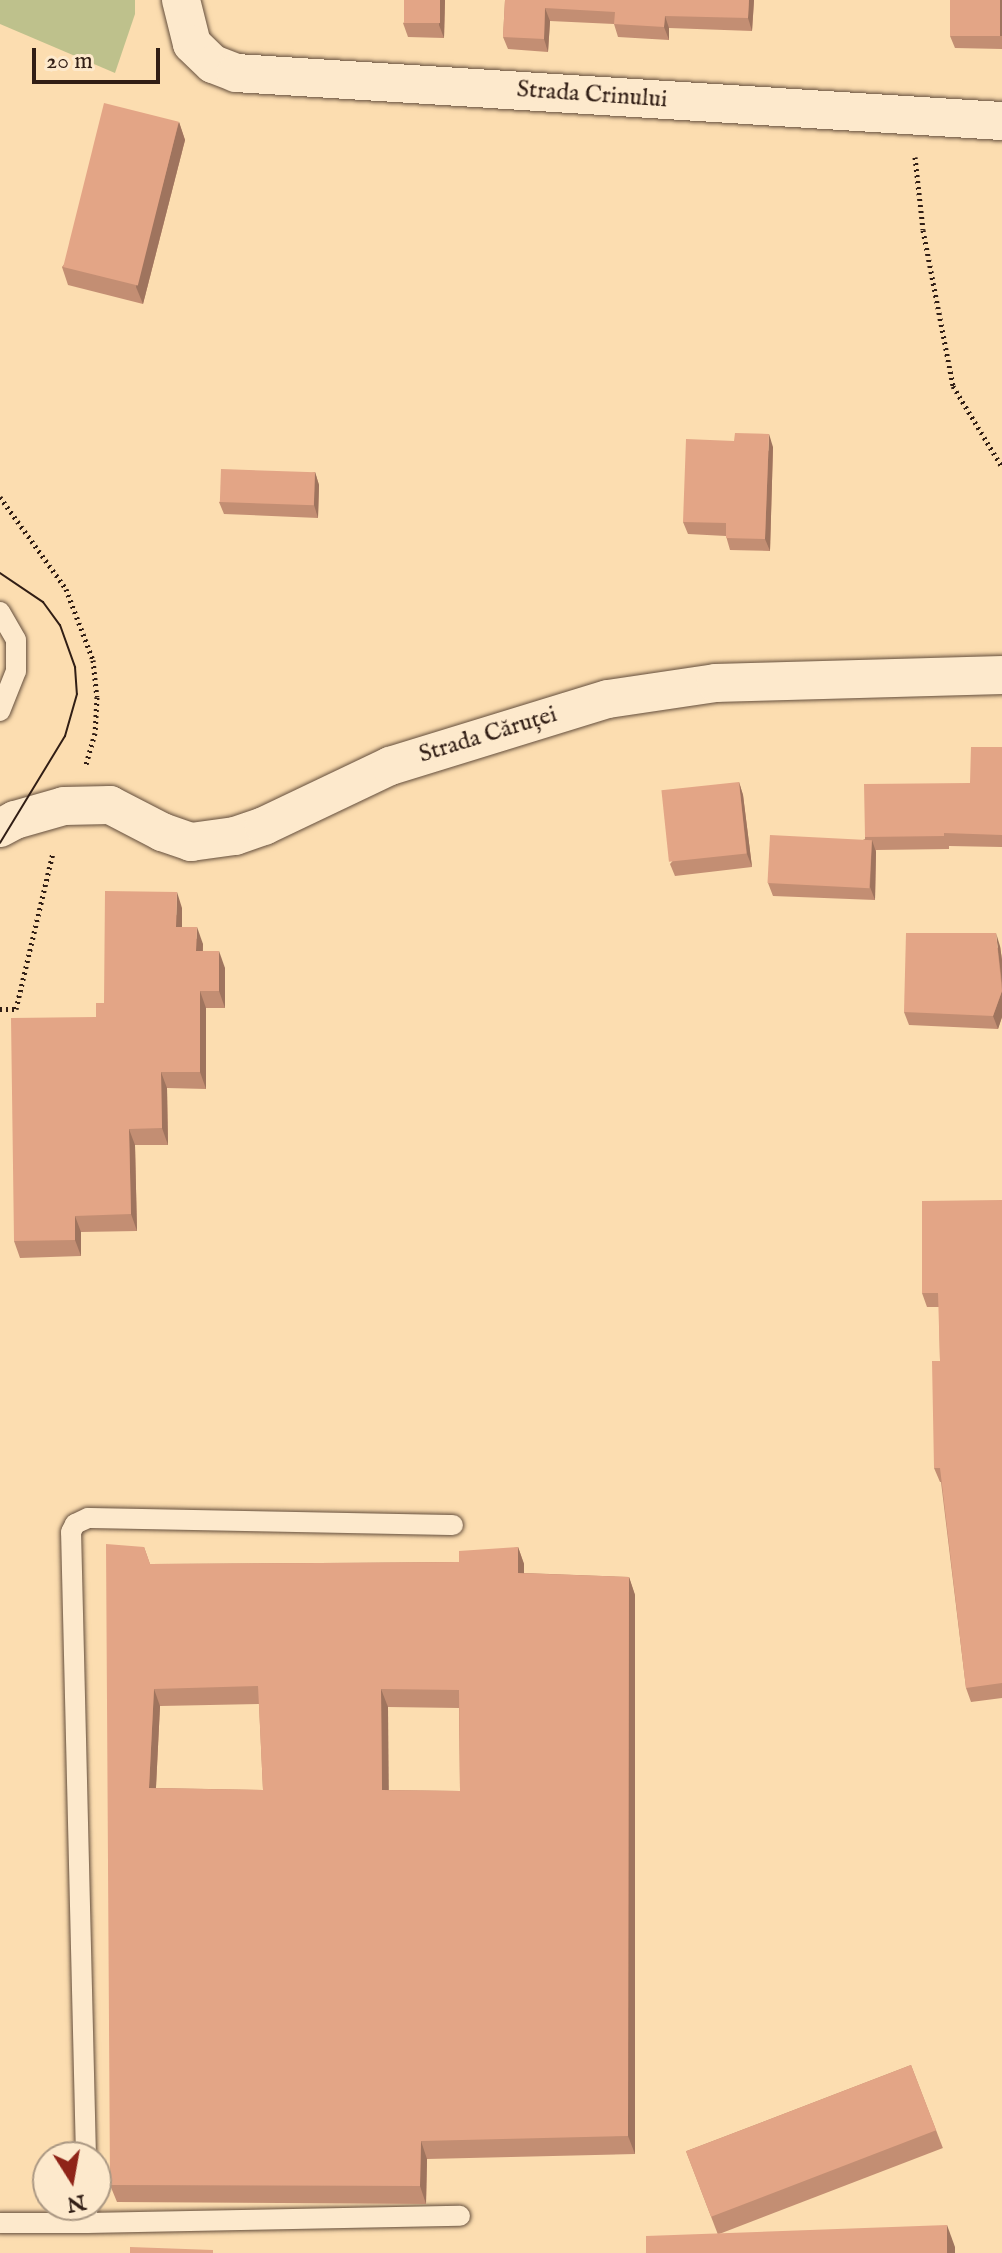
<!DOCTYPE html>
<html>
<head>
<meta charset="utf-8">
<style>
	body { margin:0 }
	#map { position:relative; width:1002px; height:2253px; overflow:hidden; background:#fcddb0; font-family:"IM FELL English",serif }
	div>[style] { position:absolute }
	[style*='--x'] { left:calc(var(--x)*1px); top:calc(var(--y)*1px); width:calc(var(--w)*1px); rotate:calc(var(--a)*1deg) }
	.green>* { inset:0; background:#bec18c }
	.path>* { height:5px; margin-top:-2.5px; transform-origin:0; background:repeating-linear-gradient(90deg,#311e15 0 2px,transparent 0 6px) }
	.roads { filter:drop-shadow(0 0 2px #644e3c) drop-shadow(0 0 2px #644e3c) }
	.lane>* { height:20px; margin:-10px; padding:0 10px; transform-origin:10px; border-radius:10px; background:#fde9cc }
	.street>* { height:38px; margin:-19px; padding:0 19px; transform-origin:19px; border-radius:19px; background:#fde9cc }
	.tram>* { height:2px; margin:-1px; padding:0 1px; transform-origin:1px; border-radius:1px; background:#311e15 }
	.wall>* { inset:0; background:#c38e73; transform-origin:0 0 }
	.shaded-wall>* { inset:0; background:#9f745e; transform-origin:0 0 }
	.building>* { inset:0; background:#e3a586; transform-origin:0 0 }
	span { translate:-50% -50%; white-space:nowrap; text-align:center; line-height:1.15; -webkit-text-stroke:6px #fde9cc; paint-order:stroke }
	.street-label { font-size:24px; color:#311e15 }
	.north { position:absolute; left:32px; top:2141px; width:80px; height:80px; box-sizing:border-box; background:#fde9cc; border:2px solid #ab9883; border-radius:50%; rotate:169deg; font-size:22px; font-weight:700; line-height:32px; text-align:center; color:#311e15 }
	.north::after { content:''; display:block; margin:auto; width:28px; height:36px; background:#8f2418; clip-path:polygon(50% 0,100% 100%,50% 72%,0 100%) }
	.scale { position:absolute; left:32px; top:48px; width:128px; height:36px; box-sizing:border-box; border:4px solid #311e15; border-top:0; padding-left:10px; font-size:24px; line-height:28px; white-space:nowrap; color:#311e15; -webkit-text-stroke:6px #fde9cc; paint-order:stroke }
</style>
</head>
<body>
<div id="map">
	<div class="green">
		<div style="clip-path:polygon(0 0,135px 0,135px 14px,115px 73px,0 24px)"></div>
	</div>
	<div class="path">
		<div style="--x:915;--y:157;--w:73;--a:83.7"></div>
		<div style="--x:923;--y:230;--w:159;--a:79.1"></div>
		<div style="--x:953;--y:386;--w:95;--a:58.8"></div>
		<div style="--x:0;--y:497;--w:113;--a:54.3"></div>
		<div style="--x:66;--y:589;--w:76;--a:69.2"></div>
		<div style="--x:93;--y:660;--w:37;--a:84"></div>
		<div style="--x:97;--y:697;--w:36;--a:93"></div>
		<div style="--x:95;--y:733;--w:33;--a:106"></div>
		<div style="--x:0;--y:1009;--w:16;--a:0"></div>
		<div style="--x:16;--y:1009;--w:161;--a:-76.7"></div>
	</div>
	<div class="roads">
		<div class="lane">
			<div style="--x:0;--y:612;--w:32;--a:60"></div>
			<div style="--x:16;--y:640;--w:31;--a:90"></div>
			<div style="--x:16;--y:671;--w:43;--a:111.8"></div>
			<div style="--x:86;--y:2157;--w:625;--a:-91.37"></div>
			<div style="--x:71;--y:1532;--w:9;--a:-63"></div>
			<div style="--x:75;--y:1524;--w:14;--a:-25"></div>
			<div style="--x:88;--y:1518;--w:365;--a:1.1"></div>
			<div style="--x:0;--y:2223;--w:87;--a:0"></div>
			<div style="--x:87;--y:2223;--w:18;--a:-90"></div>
			<div style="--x:87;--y:2223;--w:373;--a:-1.1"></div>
		</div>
		<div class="street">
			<div style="--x:181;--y:0;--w:45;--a:76"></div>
			<div style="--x:192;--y:44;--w:29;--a:44"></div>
			<div style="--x:213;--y:64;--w:25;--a:21"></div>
			<div style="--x:236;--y:73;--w:768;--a:3.59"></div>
			<div style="--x:0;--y:828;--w:17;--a:-28"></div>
			<div style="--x:15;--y:820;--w:51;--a:-15.9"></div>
			<div style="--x:64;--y:806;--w:46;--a:-1.2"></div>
			<div style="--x:110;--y:805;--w:59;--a:27.4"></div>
			<div style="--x:162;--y:832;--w:31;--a:19"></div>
			<div style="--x:191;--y:842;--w:44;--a:-7.8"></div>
			<div style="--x:235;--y:836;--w:31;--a:-19"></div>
			<div style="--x:264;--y:826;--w:140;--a:-25.5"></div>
			<div style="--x:390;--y:766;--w:228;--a:-17.1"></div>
			<div style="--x:608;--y:699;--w:109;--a:-8.4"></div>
			<div style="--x:716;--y:683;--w:286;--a:-1.6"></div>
		</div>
	</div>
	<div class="tram">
		<div style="--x:0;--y:573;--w:52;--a:34"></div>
		<div style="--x:43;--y:602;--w:29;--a:54"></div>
		<div style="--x:60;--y:625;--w:45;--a:70.3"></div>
		<div style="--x:75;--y:667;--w:27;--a:86"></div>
		<div style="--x:77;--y:694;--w:44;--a:105.9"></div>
		<div style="--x:65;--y:736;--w:125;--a:121.3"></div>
	</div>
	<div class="wall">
		<div style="clip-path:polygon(445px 0,444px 38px,408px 37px,403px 23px)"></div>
		<div style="clip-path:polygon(505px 0,754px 0,752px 31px,669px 28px,669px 40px,618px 37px,614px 24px,550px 21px,548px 52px,508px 49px,503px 37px)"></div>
		<div style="clip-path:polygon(1002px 0,1002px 49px,955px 48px,950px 36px)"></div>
		<div style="clip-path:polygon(179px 122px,185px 140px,143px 304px,68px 285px,62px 267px)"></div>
		<div style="clip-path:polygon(773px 447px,770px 551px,730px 550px,726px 536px,688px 534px,683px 522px)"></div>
		<div style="clip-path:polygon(315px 472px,319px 485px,318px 518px,224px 514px,219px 502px)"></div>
		<div style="clip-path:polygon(1002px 747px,1002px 847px,949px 846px,949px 849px,876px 850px,875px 900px,773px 896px,768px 883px,865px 839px,865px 837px,970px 783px)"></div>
		<div style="clip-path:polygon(739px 782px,743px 795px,752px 867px,675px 876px,670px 864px)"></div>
		<div style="clip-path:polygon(182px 908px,182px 927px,203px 944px,203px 951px,225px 968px,225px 1008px,206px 1008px,206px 1089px,167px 1088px,168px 1145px,135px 1145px,137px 1231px,81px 1232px,81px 1256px,20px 1258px,14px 1241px,96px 1017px)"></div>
		<div style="clip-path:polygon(1000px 946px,1002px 960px,1002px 1017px,998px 1029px,909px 1025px,904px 1012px)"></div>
		<div style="clip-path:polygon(1002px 1200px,1002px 1698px,971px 1702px,966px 1688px,941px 1482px,940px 1482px,934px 1468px,940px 1361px,939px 1307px,927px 1307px,922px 1293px)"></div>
		<div style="clip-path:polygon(evenodd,144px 1547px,150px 1564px,459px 1562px,518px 1547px,524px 1564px,524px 1573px,629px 1577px,635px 1595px,635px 2154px,427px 2159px,426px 2204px,117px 2202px,110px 2185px,144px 1547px,259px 1704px,263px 1790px,156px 1788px,160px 1706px,259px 1704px,144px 1547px,388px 1707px,459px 1708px,460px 1791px,388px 1790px,388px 1707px)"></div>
		<div style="left:911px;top:2065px;width:89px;height:241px;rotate:69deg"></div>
	</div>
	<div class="shaded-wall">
		<div style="clip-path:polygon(440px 0,445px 0,444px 38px,439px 25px)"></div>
		<div style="clip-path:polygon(749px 0,754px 0,752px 31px,748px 18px)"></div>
		<div style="left:1000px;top:0;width:2px;height:36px"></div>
		<div style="clip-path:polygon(545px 8px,550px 21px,548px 52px,544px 39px)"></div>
		<div style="clip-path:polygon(665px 16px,669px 28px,669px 40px,664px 27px)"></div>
		<div style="clip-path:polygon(179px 122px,185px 140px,143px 304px,136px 287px)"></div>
		<div style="clip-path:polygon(769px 434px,773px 447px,770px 551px,765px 539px)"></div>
		<div style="clip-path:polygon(315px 472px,319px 485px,318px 518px,314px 505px)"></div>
		<div style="clip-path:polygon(739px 782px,743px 795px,752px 867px,747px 854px)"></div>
		<div style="clip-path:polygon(872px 840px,876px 852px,875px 900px,870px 887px)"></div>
		<div style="clip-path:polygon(177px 892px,182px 908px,182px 943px,176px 927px)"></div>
		<div style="clip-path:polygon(197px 927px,203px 944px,202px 968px,196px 951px)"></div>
		<div style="clip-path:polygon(996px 933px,1000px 946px,1002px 960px,1002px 983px)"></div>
		<div style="clip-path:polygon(219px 951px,225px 968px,225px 1008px,219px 991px)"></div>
		<div style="clip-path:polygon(200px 991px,206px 1008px,206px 1089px,200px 1072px)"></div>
		<div style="clip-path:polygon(1002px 991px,1002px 1017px,998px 1029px,993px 1016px)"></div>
		<div style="clip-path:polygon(161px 1072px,167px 1088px,168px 1145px,162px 1128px)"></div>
		<div style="clip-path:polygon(129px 1129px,135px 1145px,137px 1231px,131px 1214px)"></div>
		<div style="clip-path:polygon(75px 1216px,81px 1232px,81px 1256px,75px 1240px)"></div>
		<div style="clip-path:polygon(518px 1547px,524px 1564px,524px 1591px,518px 1573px)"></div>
		<div style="clip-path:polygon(629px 1577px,635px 1595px,635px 2154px,628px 2136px)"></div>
		<div style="clip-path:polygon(154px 1689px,160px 1706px,155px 1806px,149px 1788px)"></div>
		<div style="clip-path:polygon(381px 1689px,388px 1707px,389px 1807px,382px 1790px)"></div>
		<div style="clip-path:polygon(421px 2141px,427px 2159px,426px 2204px,420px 2186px)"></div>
		<div style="clip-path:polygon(947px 2225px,955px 2247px,955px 2253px,947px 2253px)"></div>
	</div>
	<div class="building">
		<div style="left:404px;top:0;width:36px;height:23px"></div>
		<div style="clip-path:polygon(505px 0,749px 0,748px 18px,665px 16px,664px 27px,614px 24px,615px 12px,545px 8px,544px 39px,503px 37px)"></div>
		<div style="left:950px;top:0;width:50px;height:36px"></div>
		<div style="left:104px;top:103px;width:77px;height:169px;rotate:14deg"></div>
		<div style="clip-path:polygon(735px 433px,769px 434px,765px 539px,726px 538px,726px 523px,683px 522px,686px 439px,734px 441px)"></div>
		<div style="left:221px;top:469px;width:94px;height:33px;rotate:2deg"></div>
		<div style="clip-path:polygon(971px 747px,1002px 747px,1002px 835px,944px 833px,944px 836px,865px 837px,864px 784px,970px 783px)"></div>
		<div style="left:739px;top:782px;width:72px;height:78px;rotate:84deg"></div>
		<div style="left:770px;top:835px;width:102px;height:48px;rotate:3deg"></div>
		<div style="clip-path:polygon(105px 891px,177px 892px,176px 927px,197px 927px,196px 951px,219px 951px,219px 991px,200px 991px,200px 1072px,161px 1072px,162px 1128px,129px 1129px,131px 1214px,75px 1216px,75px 1240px,14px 1241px,11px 1018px,96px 1017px,96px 1003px,104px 1003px)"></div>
		<div style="clip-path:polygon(906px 933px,996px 933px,1002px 991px,993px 1016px,904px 1012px)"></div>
		<div style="clip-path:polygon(1002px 1200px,1002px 1683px,966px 1688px,940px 1468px,934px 1468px,932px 1361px,940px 1361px,938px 1293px,922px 1293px,922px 1201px)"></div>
		<div style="clip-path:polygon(evenodd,106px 1544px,144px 1547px,150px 1564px,459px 1562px,459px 1551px,518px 1547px,518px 1573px,629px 1577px,628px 2136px,421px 2141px,420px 2186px,110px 2185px,106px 1544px,258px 1686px,263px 1790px,149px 1788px,154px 1689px,258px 1686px,106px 1544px,381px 1689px,459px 1690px,460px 1791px,382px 1790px,381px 1689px)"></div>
		<div style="left:911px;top:2065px;width:70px;height:241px;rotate:69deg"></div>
		<div style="clip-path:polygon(947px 2225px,947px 2253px,646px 2253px,646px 2236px)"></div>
		<div style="clip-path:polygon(130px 2247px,213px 2250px,213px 2253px,130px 2253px)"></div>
	</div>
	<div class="street-label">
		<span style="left:592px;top:95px;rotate:4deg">Strada Crinului</span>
		<span style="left:488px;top:735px;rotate:-17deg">Strada Căruței</span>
	</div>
	<div class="north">N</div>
	<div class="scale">20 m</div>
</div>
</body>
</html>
